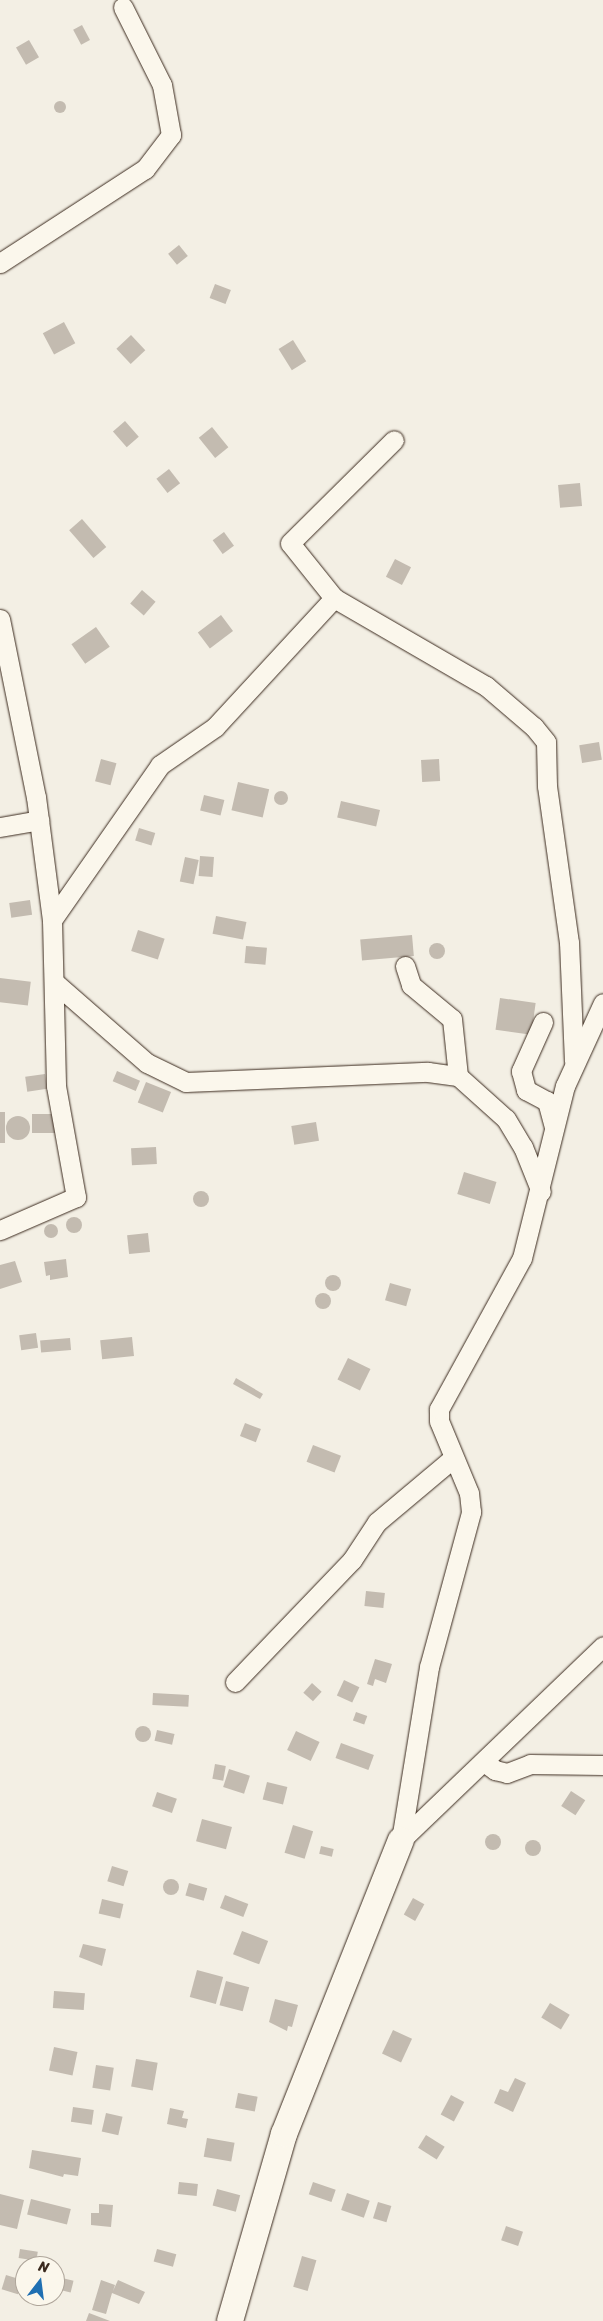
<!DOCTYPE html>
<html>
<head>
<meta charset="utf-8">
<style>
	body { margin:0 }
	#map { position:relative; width:603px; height:2321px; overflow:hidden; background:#f3efe4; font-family:Sriracha,sans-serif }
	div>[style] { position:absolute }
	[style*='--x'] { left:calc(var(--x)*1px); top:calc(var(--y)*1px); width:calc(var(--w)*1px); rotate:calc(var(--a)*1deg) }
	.building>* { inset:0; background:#c3bbb0; transform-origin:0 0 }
	.round { border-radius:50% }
	.roads { filter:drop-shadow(0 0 1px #3b2a1e) drop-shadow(0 0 1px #3b2a1e) }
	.street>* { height:19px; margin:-9.5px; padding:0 9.5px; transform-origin:9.5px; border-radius:9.5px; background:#fbf7ec }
	.secondary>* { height:26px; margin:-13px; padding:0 13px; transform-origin:13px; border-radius:13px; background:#fbf7ec }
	span { translate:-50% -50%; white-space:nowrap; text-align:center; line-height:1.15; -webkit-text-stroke:4px #fbf7ec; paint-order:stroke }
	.north { position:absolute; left:15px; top:2256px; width:50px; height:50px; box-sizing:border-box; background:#fbf7ec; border:1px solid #aea59a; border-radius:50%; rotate:15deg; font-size:14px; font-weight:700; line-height:20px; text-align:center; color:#3b2a1e }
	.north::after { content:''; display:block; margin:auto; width:18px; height:22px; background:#1f6fb2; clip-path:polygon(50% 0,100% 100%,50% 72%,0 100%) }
</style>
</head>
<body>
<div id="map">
	<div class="building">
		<div style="left:82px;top:25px;width:17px;height:10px;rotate:62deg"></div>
		<div style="left:29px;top:40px;width:20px;height:15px;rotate:60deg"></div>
		<div class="round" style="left:54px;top:101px;width:12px;height:12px"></div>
		<div style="left:179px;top:245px;width:14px;height:14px;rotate:51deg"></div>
		<div style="left:215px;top:284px;width:17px;height:15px;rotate:21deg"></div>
		<div style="left:64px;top:322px;width:24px;height:24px;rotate:62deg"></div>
		<div style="left:131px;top:335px;width:21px;height:20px;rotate:47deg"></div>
		<div style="left:293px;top:340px;width:25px;height:17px;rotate:58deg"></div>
		<div style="left:125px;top:421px;width:21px;height:16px;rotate:49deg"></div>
		<div style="left:212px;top:427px;width:26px;height:17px;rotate:51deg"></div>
		<div style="left:169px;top:469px;width:18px;height:16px;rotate:52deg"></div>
		<div style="left:580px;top:483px;width:23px;height:22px;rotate:85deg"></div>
		<div style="left:82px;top:519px;width:37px;height:17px;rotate:49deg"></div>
		<div style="left:224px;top:532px;width:17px;height:14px;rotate:54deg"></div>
		<div style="left:395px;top:559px;width:18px;height:20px;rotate:27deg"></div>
		<div style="left:142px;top:590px;width:18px;height:18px;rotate:41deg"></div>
		<div style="left:221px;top:615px;width:20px;height:29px;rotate:53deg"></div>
		<div style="left:96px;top:627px;width:24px;height:30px;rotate:55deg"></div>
		<div style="left:599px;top:742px;width:18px;height:20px;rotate:81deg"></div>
		<div style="left:101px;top:759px;width:16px;height:23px;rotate:15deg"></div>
		<div style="left:439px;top:759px;width:22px;height:18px;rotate:87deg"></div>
		<div style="left:238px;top:782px;width:32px;height:29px;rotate:13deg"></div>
		<div class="round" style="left:274px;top:791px;width:14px;height:14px"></div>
		<div style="left:204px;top:795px;width:21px;height:16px;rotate:14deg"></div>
		<div style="left:341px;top:801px;width:40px;height:17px;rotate:13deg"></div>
		<div style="left:139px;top:828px;width:17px;height:13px;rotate:17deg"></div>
		<div style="left:200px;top:856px;width:14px;height:20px;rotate:4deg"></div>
		<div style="left:185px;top:857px;width:14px;height:25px;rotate:12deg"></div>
		<div style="left:30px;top:900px;width:15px;height:21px;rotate:82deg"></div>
		<div style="left:216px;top:916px;width:31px;height:18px;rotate:11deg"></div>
		<div style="left:138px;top:930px;width:28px;height:22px;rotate:18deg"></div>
		<div style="left:412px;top:935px;width:21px;height:52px;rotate:85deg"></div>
		<div class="round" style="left:429px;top:943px;width:16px;height:16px"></div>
		<div style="left:246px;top:946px;width:21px;height:17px;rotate:5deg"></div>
		<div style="left:0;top:978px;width:31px;height:24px;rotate:7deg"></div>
		<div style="left:500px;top:998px;width:36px;height:32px;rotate:8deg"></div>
		<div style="left:117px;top:1071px;width:25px;height:11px;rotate:23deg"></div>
		<div style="left:45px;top:1074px;width:15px;height:20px;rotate:82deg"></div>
		<div style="left:146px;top:1082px;width:27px;height:22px;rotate:22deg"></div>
		<div style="left:0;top:1112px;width:5px;height:31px"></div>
		<div style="left:32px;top:1114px;width:23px;height:19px"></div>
		<div class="round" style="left:6px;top:1116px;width:24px;height:24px"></div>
		<div style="left:316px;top:1122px;width:19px;height:25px;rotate:81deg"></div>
		<div style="left:156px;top:1147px;width:17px;height:25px;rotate:87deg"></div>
		<div style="left:464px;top:1172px;width:34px;height:23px;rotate:17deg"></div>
		<div class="round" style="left:193px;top:1191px;width:16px;height:16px"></div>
		<div class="round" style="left:66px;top:1217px;width:16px;height:16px"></div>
		<div class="round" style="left:44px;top:1224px;width:14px;height:14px"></div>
		<div style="left:148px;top:1233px;width:19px;height:21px;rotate:84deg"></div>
		<div style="clip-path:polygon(66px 1259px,68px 1277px,50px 1280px,50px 1275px,46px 1276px,44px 1262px)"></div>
		<div style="clip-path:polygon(15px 1261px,22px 1282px,0 1289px,0 1265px)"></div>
		<div class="round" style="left:325px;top:1275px;width:16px;height:16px"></div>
		<div style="left:390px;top:1283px;width:22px;height:18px;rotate:16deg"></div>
		<div class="round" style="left:315px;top:1293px;width:16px;height:16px"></div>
		<div style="left:36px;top:1333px;width:15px;height:17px;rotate:82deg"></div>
		<div style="left:132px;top:1337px;width:19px;height:32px;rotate:84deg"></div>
		<div style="left:70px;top:1338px;width:12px;height:30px;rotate:85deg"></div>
		<div style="left:348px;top:1358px;width:25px;height:24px;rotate:26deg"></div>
		<div style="clip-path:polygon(236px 1378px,263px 1394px,260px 1399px,233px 1384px)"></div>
		<div style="left:245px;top:1423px;width:17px;height:14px;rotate:21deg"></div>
		<div style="left:313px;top:1445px;width:30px;height:18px;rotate:21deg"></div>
		<div style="left:366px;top:1591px;width:19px;height:15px;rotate:6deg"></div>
		<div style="clip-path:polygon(375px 1659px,392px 1664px,386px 1683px,375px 1679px,373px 1686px,367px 1684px)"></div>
		<div style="left:344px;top:1680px;width:17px;height:17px;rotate:25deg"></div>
		<div style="left:312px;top:1683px;width:13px;height:13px;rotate:42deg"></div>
		<div style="left:153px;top:1693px;width:36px;height:12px;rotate:3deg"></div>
		<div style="left:356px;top:1712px;width:12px;height:9px;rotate:20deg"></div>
		<div class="round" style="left:135px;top:1726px;width:16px;height:16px"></div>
		<div style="left:157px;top:1730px;width:18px;height:11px;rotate:13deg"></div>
		<div style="left:296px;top:1731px;width:26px;height:21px;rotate:25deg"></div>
		<div style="left:341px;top:1743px;width:35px;height:16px;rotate:20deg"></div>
		<div style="left:215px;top:1764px;width:11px;height:15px;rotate:10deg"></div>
		<div style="left:229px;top:1769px;width:22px;height:19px;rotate:18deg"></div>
		<div style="left:267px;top:1782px;width:21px;height:18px;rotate:14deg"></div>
		<div style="left:571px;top:1791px;width:17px;height:18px;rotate:33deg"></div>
		<div style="left:157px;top:1792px;width:21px;height:15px;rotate:19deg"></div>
		<div style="left:202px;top:1819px;width:31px;height:23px;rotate:15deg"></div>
		<div style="left:293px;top:1825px;width:21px;height:29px;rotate:17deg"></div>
		<div class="round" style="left:485px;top:1834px;width:16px;height:16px"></div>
		<div class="round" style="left:525px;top:1840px;width:16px;height:16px"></div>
		<div style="left:321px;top:1846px;width:13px;height:8px;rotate:13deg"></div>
		<div style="left:112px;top:1866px;width:17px;height:16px;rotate:17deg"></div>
		<div class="round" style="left:163px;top:1879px;width:16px;height:16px"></div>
		<div style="left:189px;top:1883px;width:19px;height:13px;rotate:16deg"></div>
		<div style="left:225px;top:1895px;width:25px;height:14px;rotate:21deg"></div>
		<div style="left:413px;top:1898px;width:13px;height:19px;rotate:29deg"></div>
		<div style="left:102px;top:1899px;width:22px;height:15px;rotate:13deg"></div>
		<div style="left:242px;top:1931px;width:28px;height:25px;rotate:21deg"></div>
		<div style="clip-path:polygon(83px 1944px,106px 1949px,102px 1966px,79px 1957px)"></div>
		<div style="left:197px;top:1970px;width:27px;height:28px;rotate:15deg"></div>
		<div style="left:226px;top:1981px;width:24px;height:25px;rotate:15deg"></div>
		<div style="left:54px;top:1991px;width:31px;height:17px;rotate:4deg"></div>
		<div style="clip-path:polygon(275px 1999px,298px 2005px,292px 2027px,288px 2026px,287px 2031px,269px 2022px)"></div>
		<div style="left:550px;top:2003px;width:23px;height:17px;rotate:31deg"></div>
		<div style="left:393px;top:2030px;width:21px;height:26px;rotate:25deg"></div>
		<div style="left:54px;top:2047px;width:24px;height:24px;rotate:12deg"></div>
		<div style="left:136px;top:2059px;width:22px;height:28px;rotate:10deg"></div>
		<div style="left:96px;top:2065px;width:18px;height:23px;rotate:9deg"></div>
		<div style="clip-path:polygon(515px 2078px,526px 2083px,513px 2112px,494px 2103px,500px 2089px,508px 2092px)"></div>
		<div style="left:238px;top:2093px;width:20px;height:15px;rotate:11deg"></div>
		<div style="left:451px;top:2095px;width:15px;height:22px;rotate:28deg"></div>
		<div style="left:73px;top:2107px;width:21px;height:15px;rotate:8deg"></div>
		<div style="clip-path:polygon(170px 2108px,184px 2111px,182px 2118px,188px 2119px,186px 2128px,167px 2124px)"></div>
		<div style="left:106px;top:2113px;width:17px;height:19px;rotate:13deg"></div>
		<div style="left:426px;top:2135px;width:22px;height:15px;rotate:32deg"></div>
		<div style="left:207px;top:2138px;width:28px;height:19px;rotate:10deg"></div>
		<div style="clip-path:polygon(32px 2150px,81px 2158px,78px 2176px,64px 2174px,63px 2177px,29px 2168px)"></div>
		<div style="left:179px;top:2182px;width:19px;height:12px;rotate:6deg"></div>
		<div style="left:313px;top:2182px;width:24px;height:13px;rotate:19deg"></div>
		<div style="left:217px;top:2189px;width:24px;height:17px;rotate:15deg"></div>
		<div style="left:347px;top:2193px;width:24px;height:18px;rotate:19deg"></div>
		<div style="clip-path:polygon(0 2194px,24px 2200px,17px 2229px,0 2225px)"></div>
		<div style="left:31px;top:2199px;width:41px;height:16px;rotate:14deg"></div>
		<div style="left:378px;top:2202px;width:14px;height:17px;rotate:17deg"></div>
		<div style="clip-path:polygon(99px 2204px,113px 2205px,111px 2227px,91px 2225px,91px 2213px,99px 2213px)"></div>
		<div style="left:506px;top:2226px;width:18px;height:15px;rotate:19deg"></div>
		<div style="left:20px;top:2249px;width:18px;height:9px;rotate:9deg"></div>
		<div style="left:157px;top:2249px;width:20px;height:13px;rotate:15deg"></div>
		<div style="left:302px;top:2256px;width:15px;height:32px;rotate:16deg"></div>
		<div style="left:6px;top:2275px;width:17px;height:15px;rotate:17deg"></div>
		<div style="left:58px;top:2277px;width:16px;height:12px;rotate:14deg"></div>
		<div style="clip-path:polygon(101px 2280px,115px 2285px,113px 2291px,118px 2280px,145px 2292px,139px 2304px,112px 2293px,106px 2314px,92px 2310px)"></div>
		<div style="clip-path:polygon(89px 2313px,110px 2321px,86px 2321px)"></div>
	</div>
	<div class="roads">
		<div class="street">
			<div style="--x:0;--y:263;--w:173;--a:-33"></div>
			<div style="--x:145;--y:169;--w:43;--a:-52.6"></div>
			<div style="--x:171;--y:135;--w:51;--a:-100.2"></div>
			<div style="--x:162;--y:85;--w:87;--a:-116.6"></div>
			<div style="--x:334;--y:598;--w:176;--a:30.1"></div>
			<div style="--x:486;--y:686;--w:63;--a:40.5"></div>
			<div style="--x:534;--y:727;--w:19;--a:51"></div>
			<div style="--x:546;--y:742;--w:44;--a:88.7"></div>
			<div style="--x:547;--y:786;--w:158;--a:82"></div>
			<div style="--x:569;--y:942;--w:119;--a:87.6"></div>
			<div style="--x:0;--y:619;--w:182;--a:78.6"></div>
			<div style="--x:36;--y:797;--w:124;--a:82.6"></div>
			<div style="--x:52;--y:920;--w:166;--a:88.6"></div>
			<div style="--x:56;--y:1086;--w:113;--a:79.8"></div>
			<div style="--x:76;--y:1197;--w:83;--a:156.5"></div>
			<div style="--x:0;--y:827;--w:40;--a:-10"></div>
			<div style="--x:52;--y:920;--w:189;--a:-55.1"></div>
			<div style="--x:160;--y:765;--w:67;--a:-34.6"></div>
			<div style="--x:215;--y:727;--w:176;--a:-47.3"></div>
			<div style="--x:334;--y:598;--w:70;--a:-128.7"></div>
			<div style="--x:290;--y:543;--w:146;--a:-44.7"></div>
			<div style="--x:405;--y:966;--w:20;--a:72"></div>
			<div style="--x:411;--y:985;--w:53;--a:39.7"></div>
			<div style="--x:452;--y:1019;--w:57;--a:84"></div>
			<div style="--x:54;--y:982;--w:123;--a:41.1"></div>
			<div style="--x:147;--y:1063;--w:43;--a:26"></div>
			<div style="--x:186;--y:1082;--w:242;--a:-2.4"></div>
			<div style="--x:428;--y:1072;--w:30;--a:8"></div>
			<div style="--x:458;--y:1076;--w:64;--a:41.9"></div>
			<div style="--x:506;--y:1119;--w:33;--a:59"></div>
			<div style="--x:523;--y:1147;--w:48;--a:68.2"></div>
			<div style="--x:543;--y:1022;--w:54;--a:114.2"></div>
			<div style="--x:521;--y:1071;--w:20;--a:75"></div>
			<div style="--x:526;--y:1090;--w:24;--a:28"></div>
			<div style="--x:547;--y:1101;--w:27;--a:75"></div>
			<div style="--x:235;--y:1682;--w:169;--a:-46.2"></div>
			<div style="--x:352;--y:1560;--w:45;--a:-56.7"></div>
			<div style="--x:377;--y:1522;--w:98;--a:-40"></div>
			<div style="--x:484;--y:1762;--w:14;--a:36"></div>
			<div style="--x:495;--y:1770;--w:12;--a:14"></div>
			<div style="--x:507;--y:1773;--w:25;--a:-21"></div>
			<div style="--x:530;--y:1764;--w:73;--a:0.8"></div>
			<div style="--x:401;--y:1840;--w:175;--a:-80.8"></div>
			<div style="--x:429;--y:1667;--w:161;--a:-74.8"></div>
			<div style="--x:471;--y:1512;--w:19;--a:-96"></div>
			<div style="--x:469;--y:1493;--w:78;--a:-112.6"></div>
			<div style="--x:439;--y:1421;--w:12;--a:-90"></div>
			<div style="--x:439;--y:1409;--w:172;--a:-61.2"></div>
			<div style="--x:522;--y:1258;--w:177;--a:-76"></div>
			<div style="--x:565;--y:1086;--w:91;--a:-65.4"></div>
			<div style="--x:401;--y:1840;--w:280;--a:-43.8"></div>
		</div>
		<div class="secondary">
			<div style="--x:230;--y:2321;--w:195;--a:-73.9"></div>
			<div style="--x:284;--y:2134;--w:316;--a:-68.3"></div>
		</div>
	</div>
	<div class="north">N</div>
</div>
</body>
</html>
